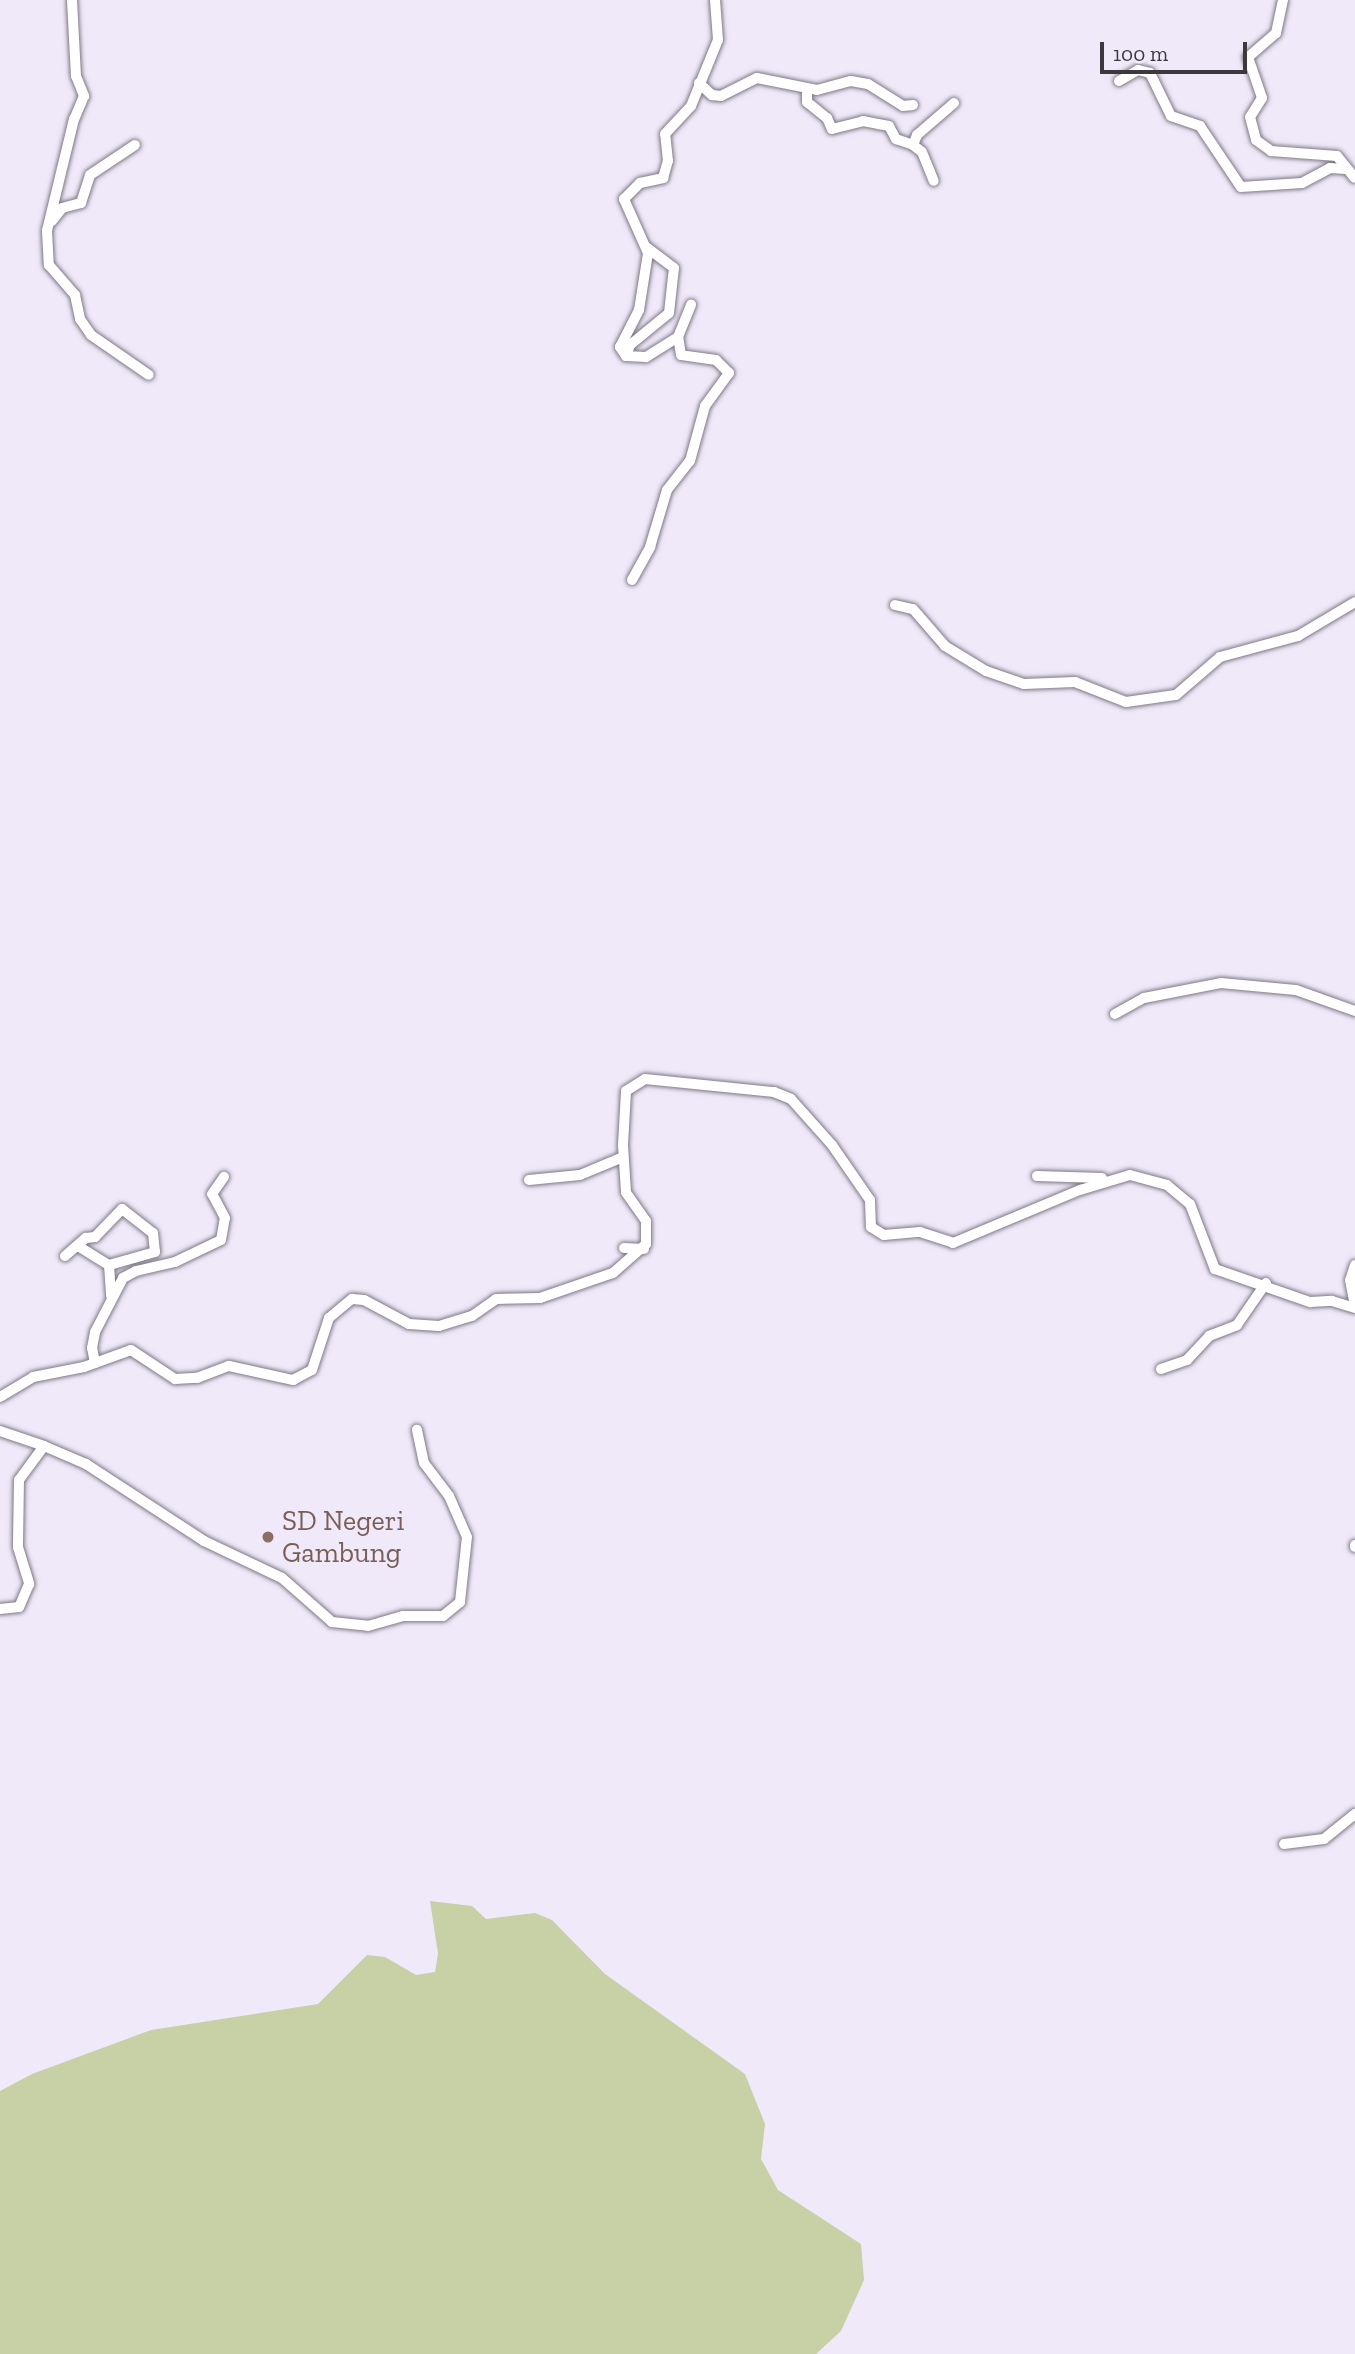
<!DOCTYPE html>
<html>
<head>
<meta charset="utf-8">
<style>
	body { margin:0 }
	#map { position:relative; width:1355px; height:2354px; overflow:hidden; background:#f0e9f9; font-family:"Zilla Slab",serif }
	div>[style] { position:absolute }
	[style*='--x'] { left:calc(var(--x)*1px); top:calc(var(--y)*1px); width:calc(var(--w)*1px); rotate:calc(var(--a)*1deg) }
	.green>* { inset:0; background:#c8d1a5 }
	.roads { filter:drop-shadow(0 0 2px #7e7886) drop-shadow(0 0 2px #7e7886) }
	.minor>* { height:10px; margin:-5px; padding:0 5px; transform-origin:5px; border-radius:5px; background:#fff }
	.dots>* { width:19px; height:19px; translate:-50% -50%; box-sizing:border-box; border:4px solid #f0e9f9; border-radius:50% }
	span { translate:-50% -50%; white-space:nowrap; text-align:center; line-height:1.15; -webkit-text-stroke:7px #f0e9f9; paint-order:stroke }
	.education-label { font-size:28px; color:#785e54 }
	.left { translate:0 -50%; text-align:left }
	.scale { position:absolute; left:1100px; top:42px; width:147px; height:32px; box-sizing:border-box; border:4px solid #3b383e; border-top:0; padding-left:9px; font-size:21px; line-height:24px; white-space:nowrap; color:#3b383e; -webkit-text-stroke:5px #f0e9f9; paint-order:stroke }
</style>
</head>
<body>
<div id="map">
	<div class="green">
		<div style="clip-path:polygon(430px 1901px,472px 1906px,486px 1919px,535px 1913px,552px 1920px,605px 1974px,745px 2074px,765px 2124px,761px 2159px,778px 2190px,861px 2244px,864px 2280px,841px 2331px,816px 2354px,0 2354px,0 2091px,32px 2074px,151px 2030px,318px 2004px,367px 1955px,385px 1957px,416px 1975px,435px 1972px,438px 1954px)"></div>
	</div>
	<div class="roads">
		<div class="minor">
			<div style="--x:72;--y:0;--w:76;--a:87"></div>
			<div style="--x:76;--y:76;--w:22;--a:68"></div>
			<div style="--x:84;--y:96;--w:25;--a:113"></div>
			<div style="--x:74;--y:119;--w:115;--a:103.6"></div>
			<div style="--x:47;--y:231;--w:34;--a:87"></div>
			<div style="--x:49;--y:265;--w:40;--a:49"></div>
			<div style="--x:75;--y:295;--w:25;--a:78"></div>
			<div style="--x:80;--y:319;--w:19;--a:55"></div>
			<div style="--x:91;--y:335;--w:70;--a:34.6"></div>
			<div style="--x:1283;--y:0;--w:34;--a:102"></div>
			<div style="--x:1276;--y:33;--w:37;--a:139"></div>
			<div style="--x:1248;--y:57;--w:43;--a:71.1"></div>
			<div style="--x:1262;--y:98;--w:22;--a:122"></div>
			<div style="--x:1250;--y:117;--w:24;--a:75"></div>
			<div style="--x:1256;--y:140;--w:19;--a:36"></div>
			<div style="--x:1271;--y:151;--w:66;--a:4.3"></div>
			<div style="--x:1337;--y:156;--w:28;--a:51"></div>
			<div style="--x:1119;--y:81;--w:22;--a:-30"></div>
			<div style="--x:1138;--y:70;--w:12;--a:14"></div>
			<div style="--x:1150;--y:73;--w:48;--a:64"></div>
			<div style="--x:1171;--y:116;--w:31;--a:19"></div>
			<div style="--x:1200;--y:126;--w:73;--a:56.1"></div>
			<div style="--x:1241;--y:187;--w:61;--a:-3.8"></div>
			<div style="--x:1302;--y:183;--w:32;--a:-28"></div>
			<div style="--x:1330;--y:168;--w:16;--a:4"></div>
			<div style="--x:699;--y:83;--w:18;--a:43"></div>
			<div style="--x:712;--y:95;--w:9;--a:6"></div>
			<div style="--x:721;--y:96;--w:40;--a:-26.6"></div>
			<div style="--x:757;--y:78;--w:61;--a:11.3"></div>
			<div style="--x:817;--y:90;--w:35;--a:-15"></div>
			<div style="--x:851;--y:81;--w:17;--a:10"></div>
			<div style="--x:868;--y:84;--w:41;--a:32.2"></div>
			<div style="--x:903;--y:106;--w:10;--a:-6"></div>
			<div style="--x:807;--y:89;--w:13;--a:90"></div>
			<div style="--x:807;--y:102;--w:26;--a:39"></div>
			<div style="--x:827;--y:118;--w:12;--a:66"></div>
			<div style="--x:832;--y:129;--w:32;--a:-14"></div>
			<div style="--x:863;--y:121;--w:15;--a:11"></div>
			<div style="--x:878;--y:124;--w:11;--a:10"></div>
			<div style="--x:889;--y:126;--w:15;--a:62"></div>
			<div style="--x:896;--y:139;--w:18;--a:19"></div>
			<div style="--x:913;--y:145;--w:11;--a:-68"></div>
			<div style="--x:917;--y:135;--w:49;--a:-40.9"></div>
			<div style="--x:913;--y:145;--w:11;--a:38"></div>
			<div style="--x:922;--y:152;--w:31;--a:68"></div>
			<div style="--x:52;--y:221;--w:16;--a:-52"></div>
			<div style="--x:62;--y:208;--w:20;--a:-15"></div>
			<div style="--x:81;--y:203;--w:29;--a:-72"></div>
			<div style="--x:90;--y:175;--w:54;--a:-33.7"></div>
			<div style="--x:678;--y:337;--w:35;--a:-68"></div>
			<div style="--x:626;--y:356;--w:12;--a:-70"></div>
			<div style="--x:630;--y:345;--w:50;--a:-39.4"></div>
			<div style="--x:669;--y:313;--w:45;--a:-83.7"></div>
			<div style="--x:674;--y:268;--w:34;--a:-143"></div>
			<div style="--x:632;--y:580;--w:38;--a:-61"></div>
			<div style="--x:650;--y:547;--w:59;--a:-73.4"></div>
			<div style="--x:667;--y:490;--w:37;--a:-52"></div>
			<div style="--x:690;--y:461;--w:57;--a:-74.7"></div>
			<div style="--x:705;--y:406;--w:41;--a:-54"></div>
			<div style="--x:729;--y:373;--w:18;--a:-135"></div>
			<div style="--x:716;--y:360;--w:35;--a:-172"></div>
			<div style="--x:681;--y:355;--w:18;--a:-99"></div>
			<div style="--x:678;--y:337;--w:38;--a:148"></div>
			<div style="--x:646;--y:357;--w:20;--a:-177"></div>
			<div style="--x:626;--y:356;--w:11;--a:-124"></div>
			<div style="--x:620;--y:347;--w:42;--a:-62.8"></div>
			<div style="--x:639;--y:310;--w:58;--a:-81"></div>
			<div style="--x:648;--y:253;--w:59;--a:-114"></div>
			<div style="--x:624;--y:199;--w:23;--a:-45"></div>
			<div style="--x:640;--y:183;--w:24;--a:-12"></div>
			<div style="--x:663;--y:178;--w:18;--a:-74"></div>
			<div style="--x:668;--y:161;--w:27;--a:-96"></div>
			<div style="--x:665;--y:134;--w:38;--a:-47"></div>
			<div style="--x:691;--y:106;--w:71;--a:-67.8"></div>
			<div style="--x:718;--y:40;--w:40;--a:-94.3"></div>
			<div style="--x:895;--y:605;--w:18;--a:13"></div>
			<div style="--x:913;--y:609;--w:49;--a:49.1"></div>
			<div style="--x:945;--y:646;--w:48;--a:31.4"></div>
			<div style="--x:986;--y:671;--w:40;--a:18.9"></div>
			<div style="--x:1024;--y:684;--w:51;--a:-2.2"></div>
			<div style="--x:1075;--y:682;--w:55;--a:21.4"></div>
			<div style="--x:1126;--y:702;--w:50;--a:-8"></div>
			<div style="--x:1176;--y:695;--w:58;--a:-40.8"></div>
			<div style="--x:1220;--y:657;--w:81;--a:-15.1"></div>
			<div style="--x:1298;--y:636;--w:66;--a:-30.8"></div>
			<div style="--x:1115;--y:1014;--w:33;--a:-29"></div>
			<div style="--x:1144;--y:998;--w:78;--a:-11"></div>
			<div style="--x:1221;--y:983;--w:75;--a:5.3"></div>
			<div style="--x:1296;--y:990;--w:63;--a:19.6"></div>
			<div style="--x:1037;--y:1176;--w:65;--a:1.8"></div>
			<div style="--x:529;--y:1180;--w:51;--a:-5.6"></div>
			<div style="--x:580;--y:1175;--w:47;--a:-22.7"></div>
			<div style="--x:78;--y:1246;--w:36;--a:32"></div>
			<div style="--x:624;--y:1248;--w:20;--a:3"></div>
			<div style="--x:65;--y:1256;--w:28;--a:-41"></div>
			<div style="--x:86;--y:1238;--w:9;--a:-6"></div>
			<div style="--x:95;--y:1237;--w:39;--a:-46"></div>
			<div style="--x:122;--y:1209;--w:39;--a:38"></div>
			<div style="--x:153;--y:1233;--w:19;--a:84"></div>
			<div style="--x:155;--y:1252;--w:48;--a:164.2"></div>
			<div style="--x:109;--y:1265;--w:31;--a:86"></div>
			<div style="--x:1355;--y:1265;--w:16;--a:108"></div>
			<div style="--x:1350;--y:1280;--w:25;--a:79"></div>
			<div style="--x:95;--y:1363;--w:15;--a:-101"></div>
			<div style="--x:92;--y:1348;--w:16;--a:-79"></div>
			<div style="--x:95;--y:1332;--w:61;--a:-62.6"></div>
			<div style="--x:123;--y:1278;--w:15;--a:-28"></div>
			<div style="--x:136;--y:1271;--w:40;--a:-13"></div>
			<div style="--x:175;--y:1262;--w:51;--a:-25.6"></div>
			<div style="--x:221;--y:1240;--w:22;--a:-80"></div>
			<div style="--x:225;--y:1218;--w:27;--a:-118"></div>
			<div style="--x:212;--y:1194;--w:21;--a:-55"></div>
			<div style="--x:1161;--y:1369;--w:28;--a:-19"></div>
			<div style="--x:1187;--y:1360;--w:33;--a:-47"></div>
			<div style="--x:1209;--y:1336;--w:30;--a:-21"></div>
			<div style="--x:1237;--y:1325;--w:51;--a:-55.4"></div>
			<div style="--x:0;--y:1397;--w:39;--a:-31"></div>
			<div style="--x:33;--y:1377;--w:52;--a:-11.1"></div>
			<div style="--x:84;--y:1367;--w:50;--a:-19.9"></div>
			<div style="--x:131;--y:1350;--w:53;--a:33.4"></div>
			<div style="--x:175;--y:1379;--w:22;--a:-3"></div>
			<div style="--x:197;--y:1378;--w:34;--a:-21"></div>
			<div style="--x:229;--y:1366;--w:66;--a:12.3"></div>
			<div style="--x:293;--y:1380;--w:21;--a:-28"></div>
			<div style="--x:312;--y:1370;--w:55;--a:-71.9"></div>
			<div style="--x:329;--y:1318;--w:30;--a:-40"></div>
			<div style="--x:352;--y:1299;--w:12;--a:5"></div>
			<div style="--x:364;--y:1300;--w:51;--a:28.1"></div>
			<div style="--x:409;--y:1324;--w:30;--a:4"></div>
			<div style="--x:439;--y:1326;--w:34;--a:-17"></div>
			<div style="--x:472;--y:1316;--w:29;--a:-35"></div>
			<div style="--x:496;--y:1299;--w:44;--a:-1.3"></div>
			<div style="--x:540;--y:1298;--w:77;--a:-18.9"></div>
			<div style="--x:613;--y:1273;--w:44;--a:-41.3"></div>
			<div style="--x:646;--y:1244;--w:23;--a:-90"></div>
			<div style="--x:646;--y:1221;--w:35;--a:-125"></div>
			<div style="--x:626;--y:1192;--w:47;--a:-93.7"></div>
			<div style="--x:623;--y:1145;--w:54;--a:-86.8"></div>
			<div style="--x:626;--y:1091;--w:22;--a:-32"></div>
			<div style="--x:645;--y:1079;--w:130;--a:5.8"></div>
			<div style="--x:774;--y:1092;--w:18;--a:22"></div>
			<div style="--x:791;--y:1099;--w:62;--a:48.3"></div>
			<div style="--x:832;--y:1145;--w:67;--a:55.4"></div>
			<div style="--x:870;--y:1200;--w:27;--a:88"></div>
			<div style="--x:871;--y:1227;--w:15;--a:32"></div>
			<div style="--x:884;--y:1235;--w:36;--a:-5"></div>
			<div style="--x:920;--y:1232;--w:35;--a:18"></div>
			<div style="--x:953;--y:1243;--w:138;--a:-22.7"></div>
			<div style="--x:1080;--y:1190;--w:52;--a:-16.7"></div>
			<div style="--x:1130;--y:1175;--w:38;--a:15"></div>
			<div style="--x:1167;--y:1185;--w:30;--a:40"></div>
			<div style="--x:1190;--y:1204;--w:70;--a:69"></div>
			<div style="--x:1215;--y:1269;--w:101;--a:19.2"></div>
			<div style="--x:1310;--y:1302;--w:22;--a:-3"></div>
			<div style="--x:1332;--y:1301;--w:24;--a:17"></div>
			<div style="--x:0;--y:1431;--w:46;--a:18.8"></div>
			<div style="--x:44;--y:1446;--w:42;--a:126.3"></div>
			<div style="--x:19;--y:1480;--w:67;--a:90.9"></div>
			<div style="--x:18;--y:1547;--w:39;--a:73"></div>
			<div style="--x:29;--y:1584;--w:25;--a:113"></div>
			<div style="--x:19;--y:1607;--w:19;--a:174"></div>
			<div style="--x:44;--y:1446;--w:46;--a:23.2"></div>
			<div style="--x:86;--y:1464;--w:141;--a:33.1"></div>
			<div style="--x:204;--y:1541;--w:86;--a:25.4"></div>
			<div style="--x:282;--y:1578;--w:67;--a:41.3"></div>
			<div style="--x:332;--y:1622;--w:36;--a:6"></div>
			<div style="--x:368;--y:1626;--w:36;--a:-16"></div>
			<div style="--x:403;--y:1616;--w:40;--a:0"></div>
			<div style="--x:443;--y:1616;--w:22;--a:-39"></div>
			<div style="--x:460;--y:1602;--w:65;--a:-83.9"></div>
			<div style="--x:467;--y:1537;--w:45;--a:-113.7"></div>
			<div style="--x:449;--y:1496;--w:41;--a:-127.1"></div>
			<div style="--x:424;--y:1463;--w:34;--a:-102"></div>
			<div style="--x:1355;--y:1545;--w:2;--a:90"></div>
			<div style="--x:1284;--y:1844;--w:40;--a:-7.1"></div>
			<div style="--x:1324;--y:1839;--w:40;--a:-39"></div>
		</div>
	</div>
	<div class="dots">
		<div style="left:268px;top:1537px;background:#8d6e63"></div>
	</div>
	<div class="education-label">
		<span class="left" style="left:282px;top:1537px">SD Negeri<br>Gambung</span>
	</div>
	<div class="scale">100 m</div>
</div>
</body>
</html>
